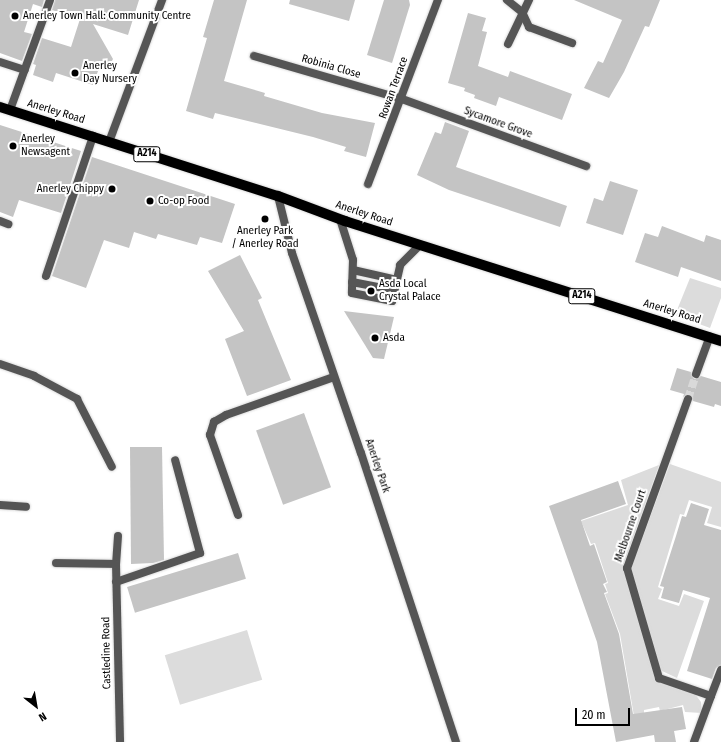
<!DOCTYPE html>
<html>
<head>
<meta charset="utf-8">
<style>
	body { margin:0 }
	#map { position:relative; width:721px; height:742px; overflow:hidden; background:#fff; font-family:"Fira Sans Condensed",sans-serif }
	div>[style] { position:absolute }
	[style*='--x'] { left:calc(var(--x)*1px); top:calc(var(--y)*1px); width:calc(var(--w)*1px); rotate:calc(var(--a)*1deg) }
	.green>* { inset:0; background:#dcdcdc; transform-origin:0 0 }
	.building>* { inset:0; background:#c4c4c4; transform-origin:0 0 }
	.street-tunnel>* { height:8px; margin-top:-4px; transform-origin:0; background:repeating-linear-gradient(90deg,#d9d9d9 0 8px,transparent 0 12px) }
	.roads { filter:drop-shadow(0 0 1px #dbdbdb) drop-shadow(0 0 1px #dbdbdb) }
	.lane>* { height:8px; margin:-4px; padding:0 4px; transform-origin:4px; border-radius:4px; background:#555 }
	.street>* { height:8px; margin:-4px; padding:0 4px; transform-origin:4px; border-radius:4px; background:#555 }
	.primary>* { height:10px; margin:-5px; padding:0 5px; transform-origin:5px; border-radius:5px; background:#000 }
	.dots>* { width:11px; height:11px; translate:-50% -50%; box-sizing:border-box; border:2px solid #fff; border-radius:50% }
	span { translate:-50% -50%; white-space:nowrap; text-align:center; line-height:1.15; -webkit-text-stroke:4px #fff; paint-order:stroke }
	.shield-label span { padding:1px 3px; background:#fff; border:1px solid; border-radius:3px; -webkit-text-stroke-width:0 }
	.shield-label { font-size:10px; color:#000; font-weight:700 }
	.poi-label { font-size:11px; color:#000 }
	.left { translate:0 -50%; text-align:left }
	.right { translate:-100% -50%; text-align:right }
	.street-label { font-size:11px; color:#000 }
	.north { position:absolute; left:16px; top:686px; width:40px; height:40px; -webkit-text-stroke:3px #fff; paint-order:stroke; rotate:149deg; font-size:11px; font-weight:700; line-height:16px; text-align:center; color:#000 }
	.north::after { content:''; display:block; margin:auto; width:14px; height:18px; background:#000; clip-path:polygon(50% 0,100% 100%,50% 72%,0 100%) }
	.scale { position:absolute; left:575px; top:708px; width:55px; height:18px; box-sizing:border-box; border:2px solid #000; border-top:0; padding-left:5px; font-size:12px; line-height:14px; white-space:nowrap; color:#000; -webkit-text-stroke:3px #fff; paint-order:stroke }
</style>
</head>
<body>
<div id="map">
	<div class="green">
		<div style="clip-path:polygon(690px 278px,721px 288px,721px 298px,710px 328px,675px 315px)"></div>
		<div style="clip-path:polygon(670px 464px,721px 482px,721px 527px,707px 523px,712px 507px,689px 500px,684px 515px,680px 514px,658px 587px,662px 589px,658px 599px,679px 606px,684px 594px,704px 601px,677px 678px,660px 670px,631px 568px)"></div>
		<div style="clip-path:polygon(659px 465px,623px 567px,656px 679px,695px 694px,701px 702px,702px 713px,685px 712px,683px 705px,660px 711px,659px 707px,644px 710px,644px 713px,634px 716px,620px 634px,605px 594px,608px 593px,605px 584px,608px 583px,595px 543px,591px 544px,581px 521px,628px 505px,621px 480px)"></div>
		<div style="left:247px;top:630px;width:52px;height:86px;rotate:73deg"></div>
	</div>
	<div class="building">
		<div style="clip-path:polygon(0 0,44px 0,42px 7px,33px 4px,24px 32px,32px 34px,22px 61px,0 53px)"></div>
		<div style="clip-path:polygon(55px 0,139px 0,128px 35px,93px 24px,113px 59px,110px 65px,98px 71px,93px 85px,56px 73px,53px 82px,33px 75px,36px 65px,33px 64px,42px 38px,71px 47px,80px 19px,52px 10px)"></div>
		<div style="clip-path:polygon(214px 0,247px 0,224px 81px,265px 93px,264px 96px,322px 113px,375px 123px,366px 157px,344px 151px,346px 147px,313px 137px,215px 113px,213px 119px,186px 111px,207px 38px,203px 37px)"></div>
		<div style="clip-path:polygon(290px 0,355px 0,349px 21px,289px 4px)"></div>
		<div style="clip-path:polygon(384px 0,409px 0,410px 5px,392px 63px,367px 55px)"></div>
		<div style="clip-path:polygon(574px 0,660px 0,649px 27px,645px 26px,624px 72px,609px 98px,584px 88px,598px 61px,603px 63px,622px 20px)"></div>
		<div style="clip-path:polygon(468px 13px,486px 18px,482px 31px,487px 32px,478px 66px,508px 77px,510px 71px,572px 94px,562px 120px,499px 97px,496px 106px,474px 98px,475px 95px,464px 91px,465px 88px,448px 83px)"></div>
		<div style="clip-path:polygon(445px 122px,469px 131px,456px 167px,567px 206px,560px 227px,449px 190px,417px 175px,435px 132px,441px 134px)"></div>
		<div style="clip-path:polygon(0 125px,81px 151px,61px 213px,19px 200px,13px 217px,0 212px)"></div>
		<div style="clip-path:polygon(92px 157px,235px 204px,222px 243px,200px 237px,197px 245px,158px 234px,156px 239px,134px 232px,129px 248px,104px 240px,86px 288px,52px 276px)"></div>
		<div style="clip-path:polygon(610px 181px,638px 190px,623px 235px,586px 223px,594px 198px,603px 201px)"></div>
		<div style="clip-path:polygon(662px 226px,704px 242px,706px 235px,721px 240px,721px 281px,681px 267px,678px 277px,635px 262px,645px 233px,658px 237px)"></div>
		<div style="clip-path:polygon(240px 255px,262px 298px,258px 300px,291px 380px,247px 396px,225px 339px,244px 331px,208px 271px)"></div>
		<div style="clip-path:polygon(344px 311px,394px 317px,384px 359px,373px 358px)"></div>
		<div style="clip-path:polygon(677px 368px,691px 372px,694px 379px,701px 376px,721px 382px,721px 406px,715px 404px,714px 407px,693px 401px,689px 394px,683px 397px,684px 394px,670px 390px)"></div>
		<div style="left:304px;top:413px;width:79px;height:51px;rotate:70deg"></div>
		<div style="clip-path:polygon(130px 447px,162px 447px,164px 560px,153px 563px,131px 564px)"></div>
		<div style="clip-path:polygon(618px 481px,626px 504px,581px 520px,590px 546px,594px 544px,607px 582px,603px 584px,607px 592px,604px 593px,619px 634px,633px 714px,682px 707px,686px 729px,674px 731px,676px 742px,655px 742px,654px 735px,616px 742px,597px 642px,549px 506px)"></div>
		<div style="clip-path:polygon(691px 503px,709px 509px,704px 525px,721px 530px,721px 665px,716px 668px,712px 679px,687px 671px,710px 598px,683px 590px,679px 603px,661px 598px,664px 587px,660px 586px,676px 536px,682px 516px,686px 517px)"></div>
		<div style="left:238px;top:553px;width:27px;height:116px;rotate:73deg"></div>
	</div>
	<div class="street-tunnel">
		<div style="--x:688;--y:399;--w:26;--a:-72"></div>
	</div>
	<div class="roads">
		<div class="lane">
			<div style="--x:0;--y:62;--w:26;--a:18"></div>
			<div style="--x:10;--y:110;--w:117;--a:-70"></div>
			<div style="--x:340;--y:219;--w:43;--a:72.4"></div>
			<div style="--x:353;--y:260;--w:33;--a:92"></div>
			<div style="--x:352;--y:293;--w:41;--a:11.3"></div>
			<div style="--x:392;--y:301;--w:37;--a:-77"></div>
			<div style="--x:400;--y:265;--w:28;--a:-45"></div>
			<div style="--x:0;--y:221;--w:9;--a:21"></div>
			<div style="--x:353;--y:270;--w:45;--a:12.8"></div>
			<div style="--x:46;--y:276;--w:148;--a:-71.4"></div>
			<div style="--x:352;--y:282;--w:43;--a:10.8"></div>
			<div style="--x:238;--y:515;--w:85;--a:-109.3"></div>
			<div style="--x:210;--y:435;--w:14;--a:-73"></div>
			<div style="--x:214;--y:422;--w:14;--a:-30"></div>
			<div style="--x:226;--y:415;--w:114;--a:-19.4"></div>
			<div style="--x:116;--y:582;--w:89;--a:-19"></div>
			<div style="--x:200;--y:553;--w:96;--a:-105"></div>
		</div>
		<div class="street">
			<div style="--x:507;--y:0;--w:19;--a:39"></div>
			<div style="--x:522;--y:12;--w:17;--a:65"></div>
			<div style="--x:529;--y:27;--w:46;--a:20.4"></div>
			<div style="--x:508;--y:44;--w:49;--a:-64.5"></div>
			<div style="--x:254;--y:56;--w:154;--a:16.2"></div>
			<div style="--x:402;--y:99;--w:196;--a:20"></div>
			<div style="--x:109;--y:142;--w:152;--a:-69.5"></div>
			<div style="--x:368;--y:184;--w:197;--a:-69.2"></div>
			<div style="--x:278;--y:196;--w:59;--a:76.2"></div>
			<div style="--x:292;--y:253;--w:212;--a:71"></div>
			<div style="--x:361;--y:453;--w:304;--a:71.8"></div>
			<div style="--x:0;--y:364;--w:36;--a:19"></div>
			<div style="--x:34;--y:376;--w:49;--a:28.1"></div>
			<div style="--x:77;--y:399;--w:76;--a:62.8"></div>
			<div style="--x:696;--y:374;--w:40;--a:-69.8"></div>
			<div style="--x:688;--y:399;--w:180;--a:109.8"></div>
			<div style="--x:627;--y:568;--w:115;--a:73.8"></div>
			<div style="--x:659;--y:678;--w:55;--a:19.1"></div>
			<div style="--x:711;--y:696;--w:49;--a:110.3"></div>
			<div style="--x:0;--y:505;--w:26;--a:4"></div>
			<div style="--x:118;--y:536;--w:28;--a:94"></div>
			<div style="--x:116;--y:564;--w:178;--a:88.7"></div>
			<div style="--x:56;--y:563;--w:60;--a:1"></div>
			<div style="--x:711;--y:696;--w:28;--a:-69"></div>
		</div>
		<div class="primary">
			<div style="--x:0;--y:107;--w:292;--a:17.8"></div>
			<div style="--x:278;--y:196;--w:72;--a:20.5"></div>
			<div style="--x:345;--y:221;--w:395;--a:17.7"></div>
		</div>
	</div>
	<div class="dots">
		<div style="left:15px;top:16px;background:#000"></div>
		<div style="left:75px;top:73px;background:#000"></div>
		<div style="left:13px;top:146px;background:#000"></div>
		<div style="left:112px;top:189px;background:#000"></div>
		<div style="left:150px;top:201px;background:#000"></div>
		<div style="left:265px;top:219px;background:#000"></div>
		<div style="left:371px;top:291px;background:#000"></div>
		<div style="left:375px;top:338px;background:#000"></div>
	</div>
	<div class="shield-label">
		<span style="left:147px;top:154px">A214</span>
		<span style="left:582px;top:296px">A214</span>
	</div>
	<div class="poi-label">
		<span class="left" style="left:23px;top:16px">Anerley Town Hall: Community Centre</span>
		<span class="left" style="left:83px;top:73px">Anerley<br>Day Nursery</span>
		<span class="left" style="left:21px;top:146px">Anerley<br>Newsagent</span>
		<span class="right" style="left:104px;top:189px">Anerley Chippy</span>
		<span class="left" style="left:158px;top:201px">Co-op Food</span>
		<span style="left:265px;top:238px">Anerley Park<br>/ Anerley Road</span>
		<span class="left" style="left:379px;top:291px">Asda Local<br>Crystal Palace</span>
		<span class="left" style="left:383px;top:338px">Asda</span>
	</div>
	<div class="street-label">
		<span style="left:331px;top:67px;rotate:16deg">Robinia Close</span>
		<span style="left:394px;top:88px;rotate:-70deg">Rowan Terrace</span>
		<span style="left:56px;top:112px;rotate:17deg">Anerley Road</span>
		<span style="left:498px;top:123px;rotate:20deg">Sycamore Grove</span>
		<span style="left:364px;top:214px;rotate:18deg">Anerley Road</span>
		<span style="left:672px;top:312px;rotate:17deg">Anerley Road</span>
		<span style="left:377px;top:466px;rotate:71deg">Anerley Park</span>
		<span style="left:631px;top:526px;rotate:-71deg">Melbourne Court</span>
		<span style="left:107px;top:653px;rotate:-91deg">Castledine Road</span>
	</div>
	<div class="north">N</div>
	<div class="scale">20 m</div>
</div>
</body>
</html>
